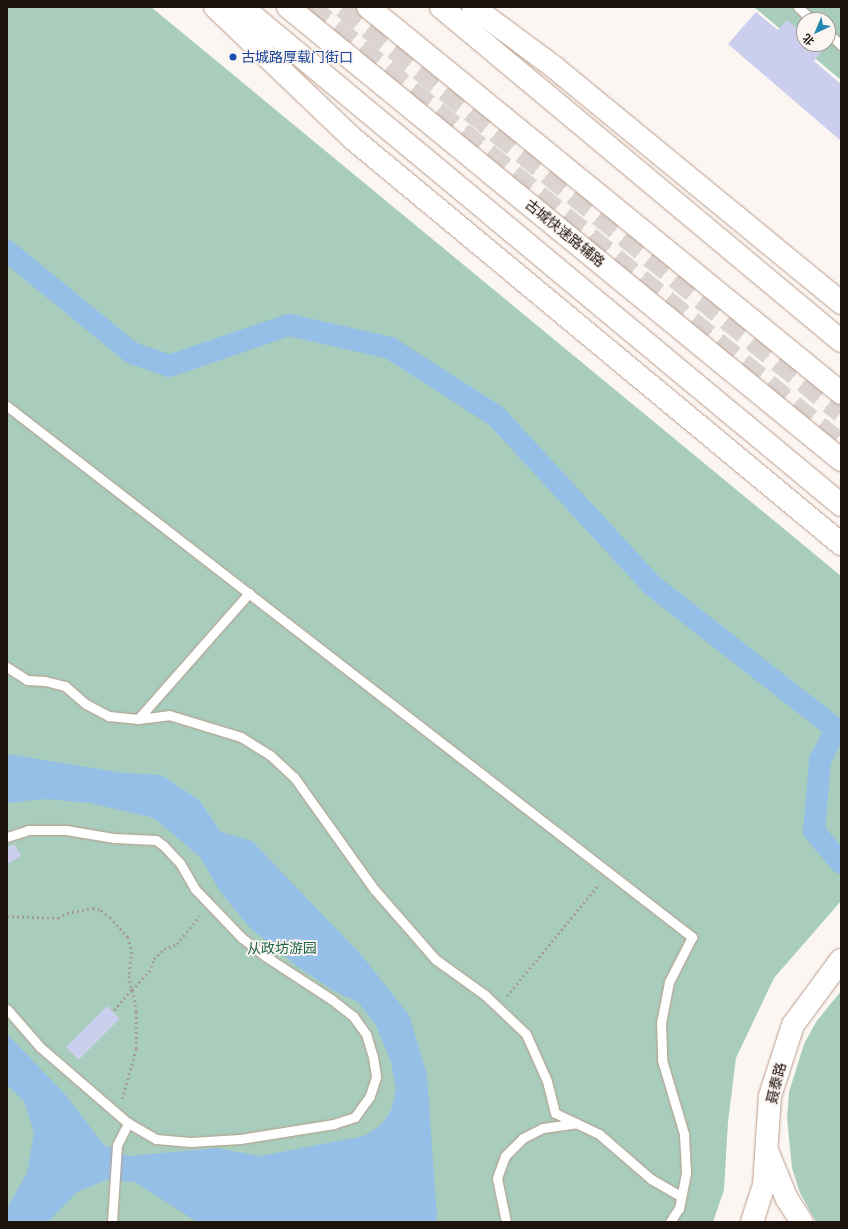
<!DOCTYPE html>
<html>
<head>
<meta charset="utf-8">
<style>
	body { margin:0 }
	#map { position:relative; width:848px; height:1229px; overflow:hidden; background:#fcf6f2; font-family:"Archivo Narrow","Noto Sans SC",sans-serif }
	div>[style] { position:absolute }
	[style*='--x'] { left:calc(var(--x)*1px); top:calc(var(--y)*1px); width:calc(var(--w)*1px); rotate:calc(var(--a)*1deg) }
	.green>* { inset:0; background:#a8cdbc }
	.water>* { inset:0; background:#96bfe8 }
	.canal>* { height:22px; margin:-11px; padding:0 11px; transform-origin:11px; border-radius:11px; background:#96bfe8 }
	.building>* { inset:0; background:#ccceed; transform-origin:0 0 }
	.trunk-tunnel>* { height:22px; margin-top:-11px; transform-origin:0; background:repeating-linear-gradient(90deg,#dbd4d0 0 22px,transparent 0 33px) }
	.path>* { height:2.5px; margin-top:-1.25px; transform-origin:0; background:repeating-linear-gradient(90deg,#a59e99 0 2px,transparent 0 5px) }
	.roads { filter:drop-shadow(0 0 1px #b99c8a) drop-shadow(0 0 1px #b99c8a) }
	.service>* { height:9px; margin:-4.5px; padding:0 4.5px; transform-origin:4.5px; border-radius:4.5px; background:#fff }
	.secondary>* { height:22px; margin:-11px; padding:0 11px; transform-origin:11px; border-radius:11px; background:#fff }
	.primary>* { height:22px; margin:-11px; padding:0 11px; transform-origin:11px; border-radius:11px; background:#fff }
	.trunk>* { height:22px; margin:-11px; padding:0 11px; transform-origin:11px; border-radius:11px; background:#fff }
	.dots>* { width:11px; height:11px; translate:-50% -50%; box-sizing:border-box; border:2px solid #fcf6f2; border-radius:50% }
	span { translate:-50% -50%; white-space:nowrap; text-align:center; line-height:1.15; -webkit-text-stroke:3.5px #fcf6f2; paint-order:stroke }
	.transit-label { font-size:14px; color:#164399 }
	.left { translate:0 -50%; text-align:left }
	.street-label { font-size:14px; color:#1d120c }
	.park-label { font-size:14px; color:#1d654b }
	.frame { position:absolute; inset:0; border:8px solid #1d120c; pointer-events:none }
	.north { position:absolute; left:796px; top:12px; width:40px; height:40px; box-sizing:border-box; background:#fcf6f2; border:1px solid #a39b96; border-radius:50%; rotate:224deg; font-size:11px; font-weight:700; line-height:16px; text-align:center; color:#1d120c }
	.north::after { content:''; display:block; margin:auto; width:14px; height:18px; background:#2488b2; clip-path:polygon(50% 0,100% 100%,50% 72%,0 100%) }
</style>
</head>
<body>
<div id="map">
	<div class="green">
		<div style="clip-path:polygon(7px 7px,151px 7px,841px 576px,841px 901px,774px 978px,736px 1058px,728px 1122px,724px 1190px,713px 1222px,7px 1222px)"></div>
		<div style="clip-path:polygon(evenodd,754px 7px,841px 7px,841px 80px,754px 7px,804px 20px,828px 20px,828px 44px,804px 44px,804px 20px)"></div>
		<div style="clip-path:polygon(841px 991px,841px 1222px,816px 1222px,800px 1193px,792px 1168px,787px 1118px,789px 1092px,804px 1044px,816px 1022px)"></div>
	</div>
	<div class="water">
		<div style="clip-path:polygon(7px 754px,124px 773px,161px 775px,199px 800px,221px 832px,252px 841px,363px 957px,409px 1015px,427px 1075px,437px 1218px,435px 1222px,197px 1222px,135px 1182px,106px 1180px,77px 1192px,48px 1222px,7px 1222px,7px 1208px,27px 1173px,34px 1133px,24px 1101px,7px 1085px,7px 1034px,64px 1093px,104px 1145px,129px 1156px,217px 1148px,260px 1156px,364px 1136px,381px 1125px,391px 1111px,396px 1090px,391px 1062px,376px 1025px,358px 1002px,334px 991px,298px 967px,250px 928px,220px 891px,200px 857px,154px 818px,90px 803px,46px 799px,7px 803px)"></div>
	</div>
	<div class="canal">
		<div style="--x:7;--y:251;--w:161;--a:39.2"></div>
		<div style="--x:132;--y:353;--w:39;--a:19"></div>
		<div style="--x:169;--y:366;--w:127;--a:-18.9"></div>
		<div style="--x:289;--y:325;--w:104;--a:12.8"></div>
		<div style="--x:390;--y:348;--w:126;--a:32.7"></div>
		<div style="--x:496;--y:416;--w:231;--a:47.3"></div>
		<div style="--x:653;--y:586;--w:232;--a:38"></div>
		<div style="--x:836;--y:729;--w:35;--a:117"></div>
		<div style="--x:820;--y:760;--w:71;--a:94.8"></div>
		<div style="--x:814;--y:831;--w:42;--a:49.8"></div>
	</div>
	<div class="building">
		<div style="clip-path:polygon(756px 12px,778px 30px,787px 20px,804px 35px,804px 44px,814px 44px,822px 51px,814px 61px,841px 84px,841px 141px,728px 44px)"></div>
		<div style="clip-path:polygon(14px 844px,21px 856px,7px 864px,7px 848px)"></div>
		<div style="left:107px;top:1006px;width:18px;height:58px;rotate:45deg"></div>
	</div>
	<div class="trunk-tunnel">
		<div style="--x:309;--y:7;--w:689;--a:39.46"></div>
		<div style="--x:343;--y:7;--w:642;--a:39.12"></div>
	</div>
	<div class="path">
		<div style="--x:7;--y:916;--w:51;--a:2.2"></div>
		<div style="--x:58;--y:918;--w:10;--a:-29"></div>
		<div style="--x:67;--y:913;--w:26;--a:-11"></div>
		<div style="--x:93;--y:908;--w:8;--a:14"></div>
		<div style="--x:101;--y:910;--w:11;--a:38"></div>
		<div style="--x:110;--y:917;--w:27;--a:48"></div>
		<div style="--x:128;--y:937;--w:16;--a:75"></div>
		<div style="--x:132;--y:952;--w:24;--a:97"></div>
		<div style="--x:129;--y:976;--w:14;--a:78"></div>
		<div style="--x:132;--y:990;--w:29;--a:131"></div>
		<div style="--x:507;--y:996;--w:145;--a:-50.6"></div>
		<div style="--x:122;--y:1099;--w:52;--a:-74.4"></div>
		<div style="--x:136;--y:1049;--w:37;--a:-90"></div>
		<div style="--x:136;--y:1012;--w:22;--a:-100"></div>
		<div style="--x:132;--y:990;--w:25;--a:-47"></div>
		<div style="--x:149;--y:972;--w:14;--a:-69"></div>
		<div style="--x:154;--y:959;--w:14;--a:-45"></div>
		<div style="--x:164;--y:949;--w:14;--a:-21"></div>
		<div style="--x:177;--y:944;--w:36;--a:-51"></div>
	</div>
	<div class="roads">
		<div class="service">
			<div style="--x:798;--y:7;--w:19;--a:43"></div>
			<div style="--x:828;--y:33;--w:18;--a:43"></div>
			<div style="--x:7;--y:406;--w:867;--a:37.78"></div>
			<div style="--x:692;--y:937;--w:51;--a:117.1"></div>
			<div style="--x:669;--y:982;--w:42;--a:101"></div>
			<div style="--x:661;--y:1023;--w:37;--a:88"></div>
			<div style="--x:662;--y:1060;--w:77;--a:73.4"></div>
			<div style="--x:684;--y:1134;--w:39;--a:87"></div>
			<div style="--x:686;--y:1173;--w:36;--a:101"></div>
			<div style="--x:679;--y:1208;--w:17;--a:123"></div>
			<div style="--x:7;--y:667;--w:24;--a:33"></div>
			<div style="--x:27;--y:680;--w:18;--a:3"></div>
			<div style="--x:45;--y:681;--w:21;--a:14"></div>
			<div style="--x:65;--y:686;--w:28;--a:41"></div>
			<div style="--x:86;--y:704;--w:26;--a:28"></div>
			<div style="--x:109;--y:716;--w:29;--a:6"></div>
			<div style="--x:138;--y:719;--w:31;--a:-7"></div>
			<div style="--x:169;--y:715;--w:75;--a:17"></div>
			<div style="--x:241;--y:737;--w:34;--a:32"></div>
			<div style="--x:270;--y:755;--w:33;--a:43"></div>
			<div style="--x:294;--y:777;--w:138;--a:54.5"></div>
			<div style="--x:374;--y:889;--w:93;--a:48.9"></div>
			<div style="--x:435;--y:959;--w:62;--a:35.8"></div>
			<div style="--x:485;--y:995;--w:57;--a:43.6"></div>
			<div style="--x:526;--y:1034;--w:51;--a:65.9"></div>
			<div style="--x:547;--y:1081;--w:33;--a:76"></div>
			<div style="--x:555;--y:1113;--w:49;--a:25.5"></div>
			<div style="--x:599;--y:1134;--w:69;--a:40.9"></div>
			<div style="--x:651;--y:1179;--w:34;--a:30"></div>
			<div style="--x:138;--y:719;--w:168;--a:-48.6"></div>
			<div style="--x:7;--y:837;--w:22;--a:-18"></div>
			<div style="--x:28;--y:830;--w:38;--a:0"></div>
			<div style="--x:66;--y:830;--w:49;--a:9.5"></div>
			<div style="--x:114;--y:838;--w:42;--a:2.7"></div>
			<div style="--x:156;--y:840;--w:9;--a:36"></div>
			<div style="--x:163;--y:845;--w:25;--a:47"></div>
			<div style="--x:180;--y:863;--w:30;--a:60"></div>
			<div style="--x:195;--y:889;--w:68;--a:46.2"></div>
			<div style="--x:242;--y:938;--w:29;--a:38"></div>
			<div style="--x:265;--y:956;--w:79;--a:33.1"></div>
			<div style="--x:331;--y:999;--w:28;--a:38"></div>
			<div style="--x:353;--y:1016;--w:22;--a:54"></div>
			<div style="--x:366;--y:1034;--w:24;--a:73"></div>
			<div style="--x:373;--y:1057;--w:20;--a:81"></div>
			<div style="--x:376;--y:1077;--w:20;--a:108"></div>
			<div style="--x:370;--y:1096;--w:26;--a:126"></div>
			<div style="--x:355;--y:1117;--w:22;--a:162"></div>
			<div style="--x:334;--y:1124;--w:95;--a:170.9"></div>
			<div style="--x:240;--y:1139;--w:50;--a:176.6"></div>
			<div style="--x:190;--y:1142;--w:34;--a:-175"></div>
			<div style="--x:156;--y:1139;--w:32;--a:-150"></div>
			<div style="--x:128;--y:1123;--w:116;--a:-139.2"></div>
			<div style="--x:40;--y:1047;--w:50;--a:-131"></div>
			<div style="--x:112;--y:1222;--w:77;--a:-86.3"></div>
			<div style="--x:117;--y:1145;--w:25;--a:-63"></div>
			<div style="--x:506;--y:1222;--w:45;--a:-101.6"></div>
			<div style="--x:497;--y:1178;--w:23;--a:-70"></div>
			<div style="--x:505;--y:1156;--w:25;--a:-45"></div>
			<div style="--x:523;--y:1138;--w:22;--a:-27"></div>
			<div style="--x:543;--y:1128;--w:34;--a:-8"></div>
		</div>
		<div class="secondary">
			<div style="--x:215;--y:7;--w:190;--a:43.7"></div>
			<div style="--x:352;--y:138;--w:636;--a:39.7"></div>
			<div style="--x:473;--y:7;--w:101;--a:36.5"></div>
			<div style="--x:554;--y:67;--w:372;--a:39.4"></div>
			<div style="--x:768;--y:1153;--w:50;--a:67.6"></div>
			<div style="--x:787;--y:1199;--w:27;--a:57"></div>
			<div style="--x:752;--y:1222;--w:40;--a:-72"></div>
			<div style="--x:764;--y:1184;--w:88;--a:-86.1"></div>
			<div style="--x:770;--y:1096;--w:75;--a:-72.1"></div>
			<div style="--x:793;--y:1025;--w:81;--a:-53.6"></div>
		</div>
		<div class="primary">
			<div style="--x:288;--y:7;--w:715;--a:39.32"></div>
			<div style="--x:368;--y:7;--w:611;--a:39.22"></div>
		</div>
		<div class="trunk">
			<div style="--x:242;--y:7;--w:779;--a:39.74"></div>
			<div style="--x:441;--y:7;--w:521;--a:39.86"></div>
		</div>
	</div>
	<div class="dots">
		<div style="left:233px;top:57px;background:#1a4fb4"></div>
	</div>
	<div class="transit-label">
		<span class="left" style="left:241px;top:57px">古城路厚载门街口</span>
	</div>
	<div class="street-label">
		<span style="left:565px;top:233px;rotate:39deg">古城快速路辅路</span>
		<span style="left:776px;top:1083px;rotate:-76deg">聂泰路</span>
	</div>
	<div class="park-label">
		<span style="left:282px;top:948px">从政坊游园</span>
	</div>
	<div class="frame"></div>
	<div class="north">北</div>
</div>
</body>
</html>
